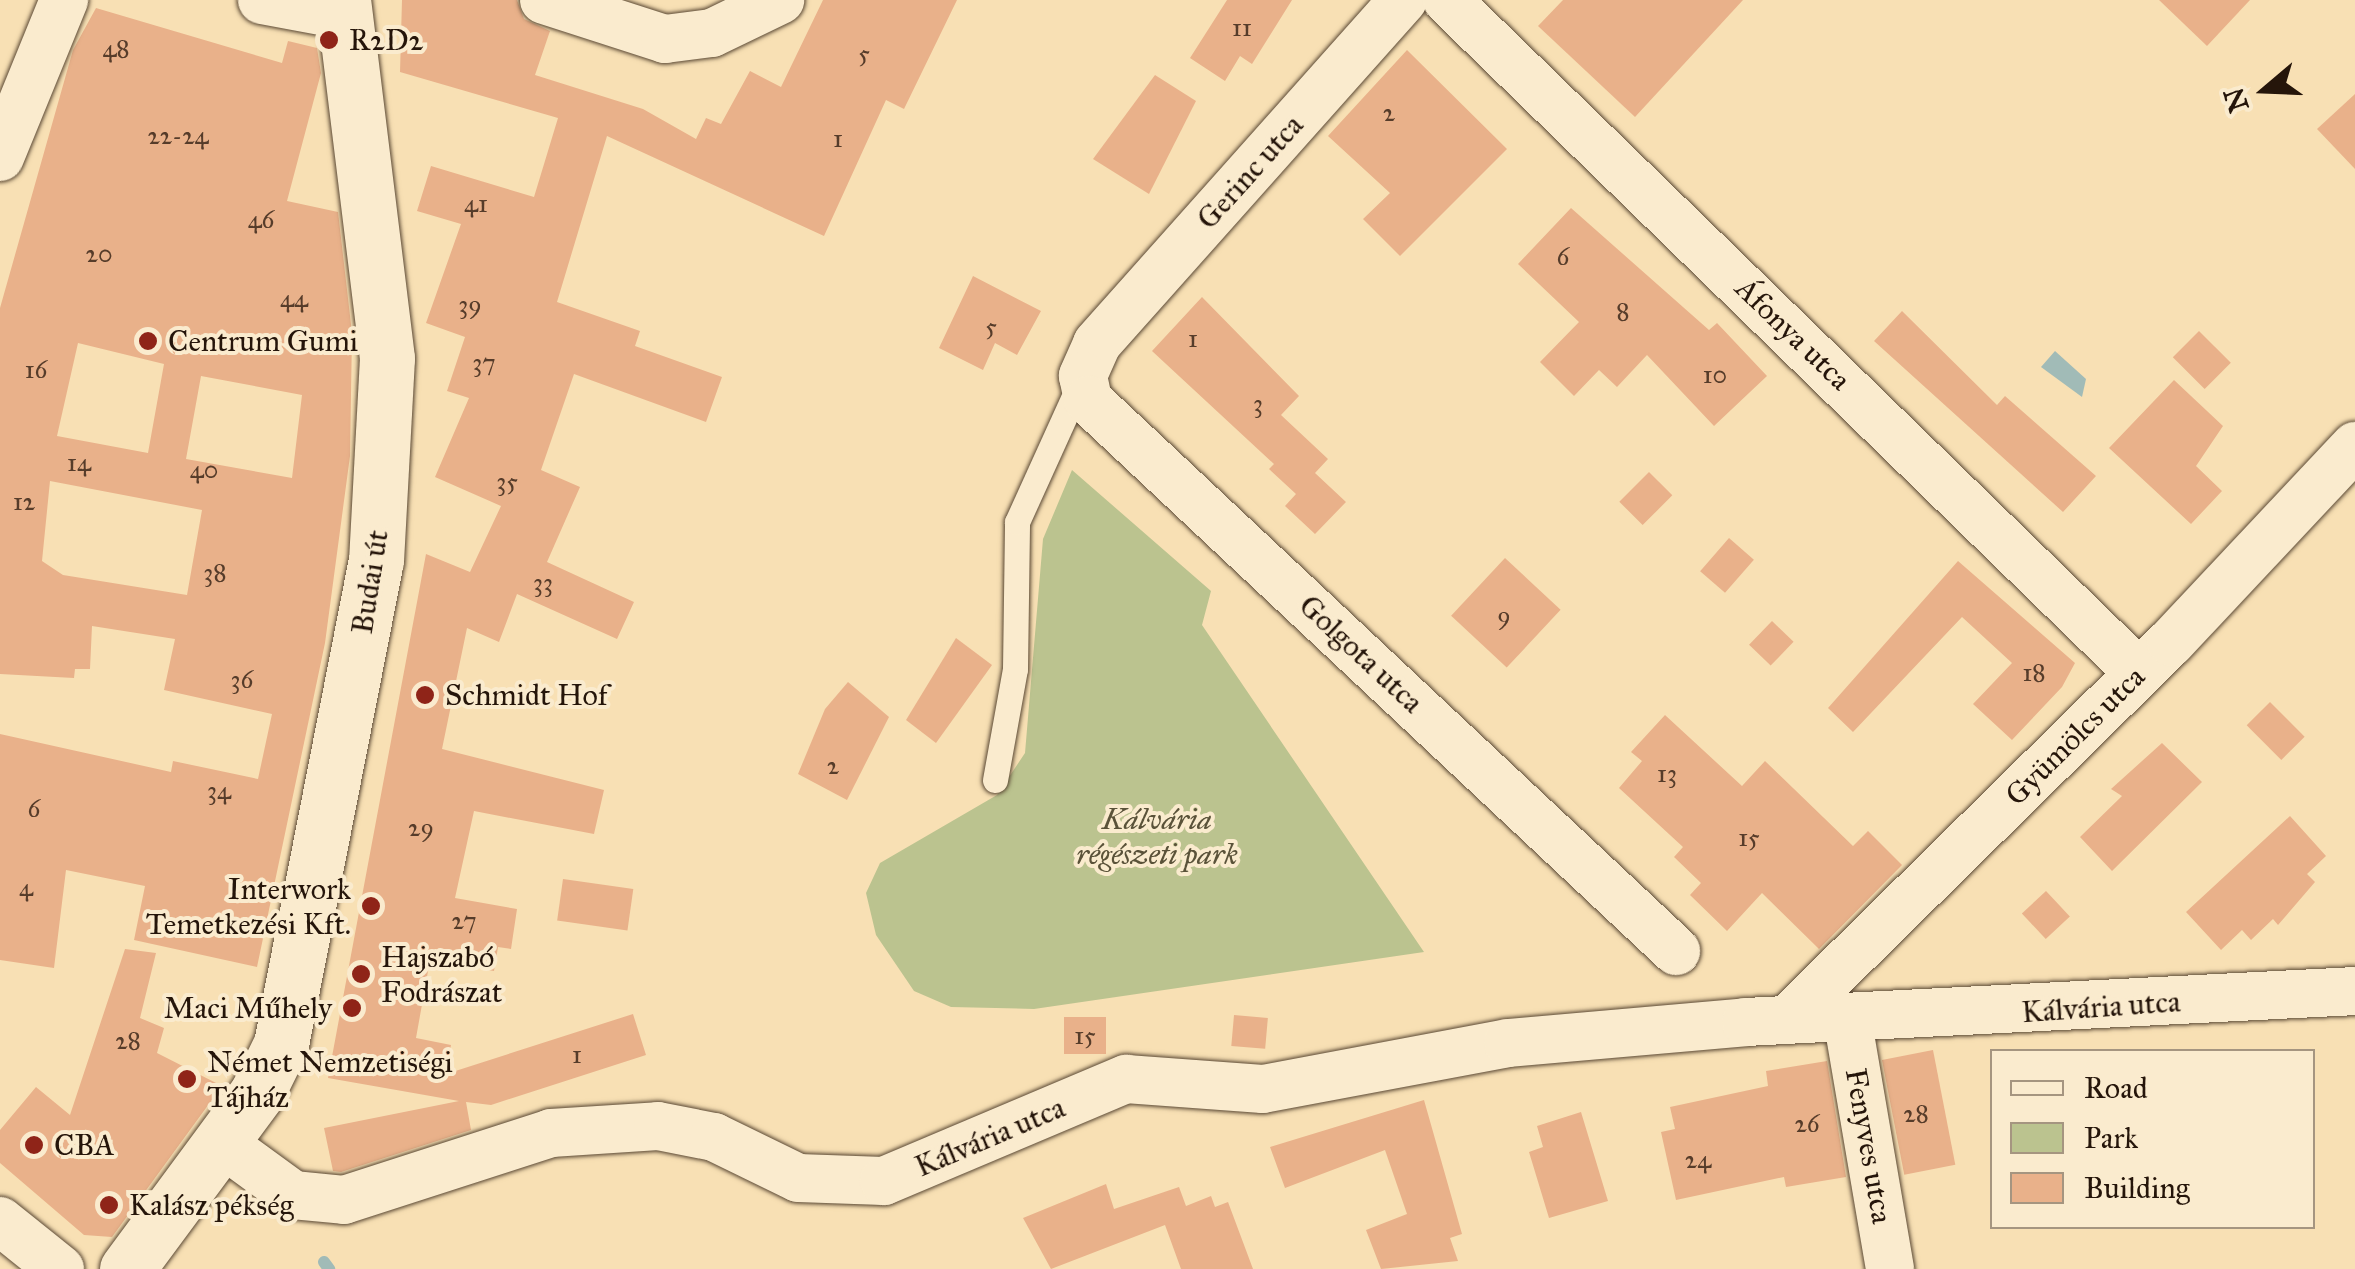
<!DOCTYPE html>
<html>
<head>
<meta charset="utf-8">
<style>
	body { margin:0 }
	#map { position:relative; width:2355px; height:1269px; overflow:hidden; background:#f8e0b4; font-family:"IM FELL Great Primer",serif }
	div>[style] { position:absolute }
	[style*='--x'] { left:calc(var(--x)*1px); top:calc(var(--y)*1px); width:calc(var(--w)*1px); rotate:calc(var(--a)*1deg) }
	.green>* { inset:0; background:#bbc38f }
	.water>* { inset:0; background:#a1bbb7 }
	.stream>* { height:12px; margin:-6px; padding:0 6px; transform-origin:6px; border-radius:6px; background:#a1bbb7 }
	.building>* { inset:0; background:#e9b18a; transform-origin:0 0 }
	.roads { filter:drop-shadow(0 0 2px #5a4834) drop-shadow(0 0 2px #5a4834) }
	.service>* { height:25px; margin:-12.5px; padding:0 12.5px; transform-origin:12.5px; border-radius:12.5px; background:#faebce }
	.minor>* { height:48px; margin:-24px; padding:0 24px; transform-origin:24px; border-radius:24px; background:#faebce }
	.secondary>* { height:55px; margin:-27.5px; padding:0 27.5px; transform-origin:27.5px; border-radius:27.5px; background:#faebce }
	.dots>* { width:28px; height:28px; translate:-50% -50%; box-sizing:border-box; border:5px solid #faebce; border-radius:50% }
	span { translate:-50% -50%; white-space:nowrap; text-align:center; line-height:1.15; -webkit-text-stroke:8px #faebce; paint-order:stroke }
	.number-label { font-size:25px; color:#563c2a }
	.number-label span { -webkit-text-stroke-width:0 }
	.poi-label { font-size:30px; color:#25150a }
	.left { translate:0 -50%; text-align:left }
	.right { translate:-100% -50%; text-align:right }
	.street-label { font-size:30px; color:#25150a }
	.park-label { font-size:30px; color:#5a5239; font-style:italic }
	.legend { position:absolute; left:1990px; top:1049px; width:325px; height:180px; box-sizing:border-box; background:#faebce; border:2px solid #a59580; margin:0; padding:12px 18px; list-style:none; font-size:30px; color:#25150a }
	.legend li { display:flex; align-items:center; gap:20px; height:50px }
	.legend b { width:50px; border:2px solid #a59580 }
	.north { position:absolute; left:2215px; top:40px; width:100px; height:100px; -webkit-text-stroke:8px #faebce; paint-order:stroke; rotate:251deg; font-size:28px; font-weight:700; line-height:40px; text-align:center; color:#25150a }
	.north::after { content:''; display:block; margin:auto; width:35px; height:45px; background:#25150a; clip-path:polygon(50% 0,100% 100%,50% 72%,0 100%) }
</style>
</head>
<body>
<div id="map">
	<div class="green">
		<div style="clip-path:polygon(1072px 470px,1211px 591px,1202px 625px,1424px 952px,1034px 1009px,951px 1007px,914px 991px,876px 935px,866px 893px,880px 863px,997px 795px,1025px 753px,1043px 539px)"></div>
	</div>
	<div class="water">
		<div style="clip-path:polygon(2055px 351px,2086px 379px,2082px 397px,2041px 367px)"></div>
	</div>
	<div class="stream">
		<div style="--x:324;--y:1262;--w:9;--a:54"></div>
	</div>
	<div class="building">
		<div style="clip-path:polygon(402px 0,517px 0,524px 19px,550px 31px,535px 75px,643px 109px,696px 139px,706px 118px,721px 124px,750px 71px,781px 87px,823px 0,957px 0,904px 109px,886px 100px,824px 236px,607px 136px,557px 302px,640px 331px,635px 346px,722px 377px,706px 422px,574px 374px,541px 470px,580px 487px,547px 562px,634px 602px,617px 639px,517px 594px,499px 642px,467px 628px,442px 749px,604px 790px,594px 834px,474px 811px,455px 898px,517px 909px,511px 949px,498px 947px,494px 971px,430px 960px,416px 1038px,451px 1045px,446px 1074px,633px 1014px,646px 1055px,491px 1105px,466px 1102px,471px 1130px,341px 1172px,333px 1171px,324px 1128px,459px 1101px,328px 1078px,426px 554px,470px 572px,501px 506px,435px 477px,469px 398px,447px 391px,465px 337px,426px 323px,461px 224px,417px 211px,431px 166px,534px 197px,558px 118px,400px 72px)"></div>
		<div style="clip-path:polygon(1227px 0,1292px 0,1252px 64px,1240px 56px,1225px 81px,1190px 58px)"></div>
		<div style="clip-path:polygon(1563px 0,1743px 0,1635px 117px,1538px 26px)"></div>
		<div style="clip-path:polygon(2159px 0,2250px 0,2207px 46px)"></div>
		<div style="clip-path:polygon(evenodd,96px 8px,282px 63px,288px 41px,317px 48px,321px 73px,287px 201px,338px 212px,352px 333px,350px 456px,325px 643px,257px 967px,134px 940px,145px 886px,66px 870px,54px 968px,0 960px,0 734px,171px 772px,173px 761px,258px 779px,272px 714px,164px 690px,175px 639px,92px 626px,90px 669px,75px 669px,74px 678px,0 674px,0 308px,73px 50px,96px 8px,78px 343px,164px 364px,148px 453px,57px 436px,78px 343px,96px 8px,201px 376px,302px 395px,292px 478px,186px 459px,201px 376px,96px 8px,50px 481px,202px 510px,187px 595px,63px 575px,42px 561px,50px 481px)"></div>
		<div style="clip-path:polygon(1407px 50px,1507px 149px,1400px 256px,1363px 219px,1390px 193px,1328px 136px)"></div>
		<div style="clip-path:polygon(1155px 75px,1196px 101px,1149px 194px,1093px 159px)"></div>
		<div style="clip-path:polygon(2355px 94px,2355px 169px,2317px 129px)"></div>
		<div style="clip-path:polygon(1571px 208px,1709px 330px,1717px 323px,1767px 376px,1714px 426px,1647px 355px,1617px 387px,1599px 370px,1574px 396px,1540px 362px,1579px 322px,1518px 264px)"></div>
		<div style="clip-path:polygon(973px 276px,1041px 311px,1017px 355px,995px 343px,983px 370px,939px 348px)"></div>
		<div style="clip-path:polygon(1202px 297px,1299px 396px,1281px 415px,1328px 459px,1315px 473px,1346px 502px,1315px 534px,1285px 506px,1296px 494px,1269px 469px,1274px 464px,1152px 351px)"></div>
		<div style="clip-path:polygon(1902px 311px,1997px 405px,2005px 396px,2096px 476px,2063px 512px,1874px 341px)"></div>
		<div style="left:2199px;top:331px;width:45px;height:37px;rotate:45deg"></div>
		<div style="clip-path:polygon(2174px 380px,2223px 426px,2196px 466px,2222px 491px,2191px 524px,2109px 448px)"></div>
		<div style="left:1649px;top:472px;width:33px;height:42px;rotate:45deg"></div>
		<div style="left:1729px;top:538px;width:33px;height:44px;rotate:41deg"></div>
		<div style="left:1505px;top:558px;width:76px;height:79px;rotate:43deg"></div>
		<div style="clip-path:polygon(1958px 561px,2075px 663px,2062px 687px,2012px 740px,1973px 704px,2012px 663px,1962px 617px,1853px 732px,1828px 708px)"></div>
		<div style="left:1772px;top:621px;width:30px;height:33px;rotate:44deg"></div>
		<div style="clip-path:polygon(956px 638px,992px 665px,936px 743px,906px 720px)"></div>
		<div style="clip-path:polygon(848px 682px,889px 717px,847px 800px,798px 774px,825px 709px)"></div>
		<div style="left:2270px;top:702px;width:49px;height:33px;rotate:45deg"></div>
		<div style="clip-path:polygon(1665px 715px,1742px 786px,1765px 761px,1853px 846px,1868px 831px,1902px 865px,1819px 949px,1762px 893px,1727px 931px,1690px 895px,1701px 883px,1674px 857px,1683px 847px,1619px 788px,1642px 761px,1631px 752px)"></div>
		<div style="clip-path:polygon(2162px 743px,2202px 782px,2112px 871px,2080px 837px,2122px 796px,2111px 789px)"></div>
		<div style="clip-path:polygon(2290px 816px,2326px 856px,2307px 874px,2315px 882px,2278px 925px,2273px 919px,2251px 940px,2242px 930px,2221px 950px,2186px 912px)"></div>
		<div style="left:563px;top:879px;width:71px;height:42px;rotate:8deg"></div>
		<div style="left:2046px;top:891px;width:35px;height:33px;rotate:47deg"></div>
		<div style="clip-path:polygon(125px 949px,156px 953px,140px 1018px,164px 1028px,157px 1053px,222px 1086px,112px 1237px,84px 1235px,0 1163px,0 1130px,36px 1087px,70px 1115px)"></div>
		<div style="left:1234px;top:1015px;width:34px;height:31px;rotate:5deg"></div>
		<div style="left:1106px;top:1017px;width:37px;height:42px;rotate:90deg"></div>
		<div style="left:1933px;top:1050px;width:117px;height:52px;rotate:79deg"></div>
		<div style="clip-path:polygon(1827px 1061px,1846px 1177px,1786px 1187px,1784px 1177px,1676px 1200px,1661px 1132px,1675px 1129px,1670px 1107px,1768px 1086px,1766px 1071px)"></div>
		<div style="clip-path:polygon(1424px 1100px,1462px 1234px,1450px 1238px,1458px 1261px,1381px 1269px,1366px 1230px,1407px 1214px,1385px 1150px,1285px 1188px,1270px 1147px)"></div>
		<div style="clip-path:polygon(1581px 1112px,1608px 1201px,1549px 1218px,1529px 1152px,1543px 1147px,1537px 1126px)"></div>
		<div style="clip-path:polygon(1106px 1184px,1114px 1209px,1179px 1187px,1186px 1206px,1211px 1196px,1215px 1207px,1228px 1202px,1253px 1269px,1181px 1269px,1165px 1225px,1051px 1269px,1023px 1218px)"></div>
	</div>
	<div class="roads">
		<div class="service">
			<div style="--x:995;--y:780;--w:113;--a:-79.8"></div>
			<div style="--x:1015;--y:669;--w:147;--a:-89.2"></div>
			<div style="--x:1017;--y:522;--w:155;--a:-65.6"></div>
		</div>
		<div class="minor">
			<div style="--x:262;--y:0;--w:82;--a:10.5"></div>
			<div style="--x:544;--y:0;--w:127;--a:17.9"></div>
			<div style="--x:665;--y:39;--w:47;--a:-7.3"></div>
			<div style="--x:712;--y:33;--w:76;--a:-25.9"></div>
			<div style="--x:1403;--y:0;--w:460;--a:131.7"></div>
			<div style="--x:1097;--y:344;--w:35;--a:114"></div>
			<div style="--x:1083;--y:376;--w:25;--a:78"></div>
			<div style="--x:1088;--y:400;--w:806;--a:43.14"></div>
			<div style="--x:1447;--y:0;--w:962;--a:44.2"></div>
			<div style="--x:0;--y:157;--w:170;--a:-67.8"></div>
			<div style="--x:1788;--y:1019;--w:537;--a:-44.55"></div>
			<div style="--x:2171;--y:642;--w:269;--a:-46.8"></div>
			<div style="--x:1848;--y:1023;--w:250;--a:80.3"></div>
			<div style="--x:222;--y:1143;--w:88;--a:36.2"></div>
			<div style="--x:293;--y:1195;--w:51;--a:5.6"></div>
			<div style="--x:344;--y:1200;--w:218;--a:-17.9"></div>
			<div style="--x:551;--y:1133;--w:107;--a:-3.7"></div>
			<div style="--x:658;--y:1126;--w:57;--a:11.1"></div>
			<div style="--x:714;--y:1137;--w:93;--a:26"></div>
			<div style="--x:798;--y:1178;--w:86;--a:2"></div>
			<div style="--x:884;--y:1181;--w:263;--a:-22.9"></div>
			<div style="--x:1126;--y:1079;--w:137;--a:4.2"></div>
			<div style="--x:1263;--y:1089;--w:249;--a:-10.6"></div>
			<div style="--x:1508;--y:1043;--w:239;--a:-5"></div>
			<div style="--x:1746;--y:1022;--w:610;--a:-2.91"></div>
			<div style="--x:0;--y:1221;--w:77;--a:38.7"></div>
		</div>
		<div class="secondary">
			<div style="--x:127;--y:1269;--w:219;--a:-53.5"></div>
			<div style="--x:257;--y:1093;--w:55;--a:-63.9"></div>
			<div style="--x:281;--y:1044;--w:492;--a:-78.9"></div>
			<div style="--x:376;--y:561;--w:203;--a:-86.9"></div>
			<div style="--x:387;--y:358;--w:361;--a:-97"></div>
		</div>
	</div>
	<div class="dots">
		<div style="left:329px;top:40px;background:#8f2418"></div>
		<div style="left:148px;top:341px;background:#8f2418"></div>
		<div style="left:425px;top:695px;background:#8f2418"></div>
		<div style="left:371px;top:906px;background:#8f2418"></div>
		<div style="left:361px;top:974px;background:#8f2418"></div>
		<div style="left:352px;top:1008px;background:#8f2418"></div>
		<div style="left:187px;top:1079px;background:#8f2418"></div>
		<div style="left:34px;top:1145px;background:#8f2418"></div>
		<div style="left:109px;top:1205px;background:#8f2418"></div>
	</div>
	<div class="number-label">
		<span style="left:1242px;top:28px">11</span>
		<span style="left:116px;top:49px">48</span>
		<span style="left:864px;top:54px">5</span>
		<span style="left:1389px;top:113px">2</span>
		<span style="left:178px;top:136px">22-24</span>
		<span style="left:838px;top:139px">1</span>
		<span style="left:476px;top:204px">41</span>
		<span style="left:261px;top:220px">46</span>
		<span style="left:99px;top:254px">20</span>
		<span style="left:1563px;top:257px">6</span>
		<span style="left:294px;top:299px">44</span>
		<span style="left:470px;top:305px">39</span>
		<span style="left:1623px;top:312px">8</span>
		<span style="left:991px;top:327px">5</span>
		<span style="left:1193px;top:339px">1</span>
		<span style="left:484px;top:363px">37</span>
		<span style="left:36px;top:370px">16</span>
		<span style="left:1715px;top:375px">10</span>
		<span style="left:1258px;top:404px">3</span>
		<span style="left:79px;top:463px">14</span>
		<span style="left:204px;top:470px">40</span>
		<span style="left:507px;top:482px">35</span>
		<span style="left:24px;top:502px">12</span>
		<span style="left:215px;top:573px">38</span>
		<span style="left:543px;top:583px">33</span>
		<span style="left:1504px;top:616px">9</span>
		<span style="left:2034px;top:673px">18</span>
		<span style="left:242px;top:680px">36</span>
		<span style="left:833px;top:766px">2</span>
		<span style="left:1667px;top:774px">13</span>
		<span style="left:219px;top:791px">34</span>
		<span style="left:34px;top:809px">6</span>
		<span style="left:421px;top:828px">29</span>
		<span style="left:1749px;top:838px">15</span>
		<span style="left:26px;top:888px">4</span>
		<span style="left:464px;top:921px">27</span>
		<span style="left:1085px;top:1036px">15</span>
		<span style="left:128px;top:1041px">28</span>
		<span style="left:577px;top:1055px">1</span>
		<span style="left:1916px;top:1114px">28</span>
		<span style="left:1807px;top:1124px">26</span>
		<span style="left:1698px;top:1160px">24</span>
	</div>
	<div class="poi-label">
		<span class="left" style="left:349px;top:40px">R2D2</span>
		<span class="left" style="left:168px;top:341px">Centrum Gumi</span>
		<span class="left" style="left:445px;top:695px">Schmidt Hof</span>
		<span class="right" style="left:351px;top:906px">Interwork<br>Temetkezési Kft.</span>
		<span class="left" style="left:381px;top:974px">Hajszabó<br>Fodrászat</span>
		<span class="right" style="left:332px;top:1008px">Maci Műhely</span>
		<span class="left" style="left:207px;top:1079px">Német Nemzetiségi<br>Tájház</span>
		<span class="left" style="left:54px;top:1145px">CBA</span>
		<span class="left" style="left:129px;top:1205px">Kalász pékség</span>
	</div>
	<div class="street-label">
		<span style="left:1250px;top:172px;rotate:-48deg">Gerinc utca</span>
		<span style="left:1793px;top:334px;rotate:44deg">Áfonya utca</span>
		<span style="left:370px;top:582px;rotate:-81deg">Budai út</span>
		<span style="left:1361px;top:654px;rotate:43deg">Golgota utca</span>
		<span style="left:2075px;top:736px;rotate:-45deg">Gyümölcs utca</span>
		<span style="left:2101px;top:1007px;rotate:-4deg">Kálvária utca</span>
		<span style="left:990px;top:1137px;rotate:-23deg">Kálvária utca</span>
		<span style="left:1869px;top:1146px;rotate:80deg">Fenyves utca</span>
	</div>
	<div class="park-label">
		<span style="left:1157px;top:836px">Kálvária<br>régészeti park</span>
	</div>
	<ul class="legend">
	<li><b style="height:12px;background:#faebce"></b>Road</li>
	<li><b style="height:28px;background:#bbc38f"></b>Park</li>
	<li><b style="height:28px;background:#e9b18a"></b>Building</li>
	</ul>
	<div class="north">N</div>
</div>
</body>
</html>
